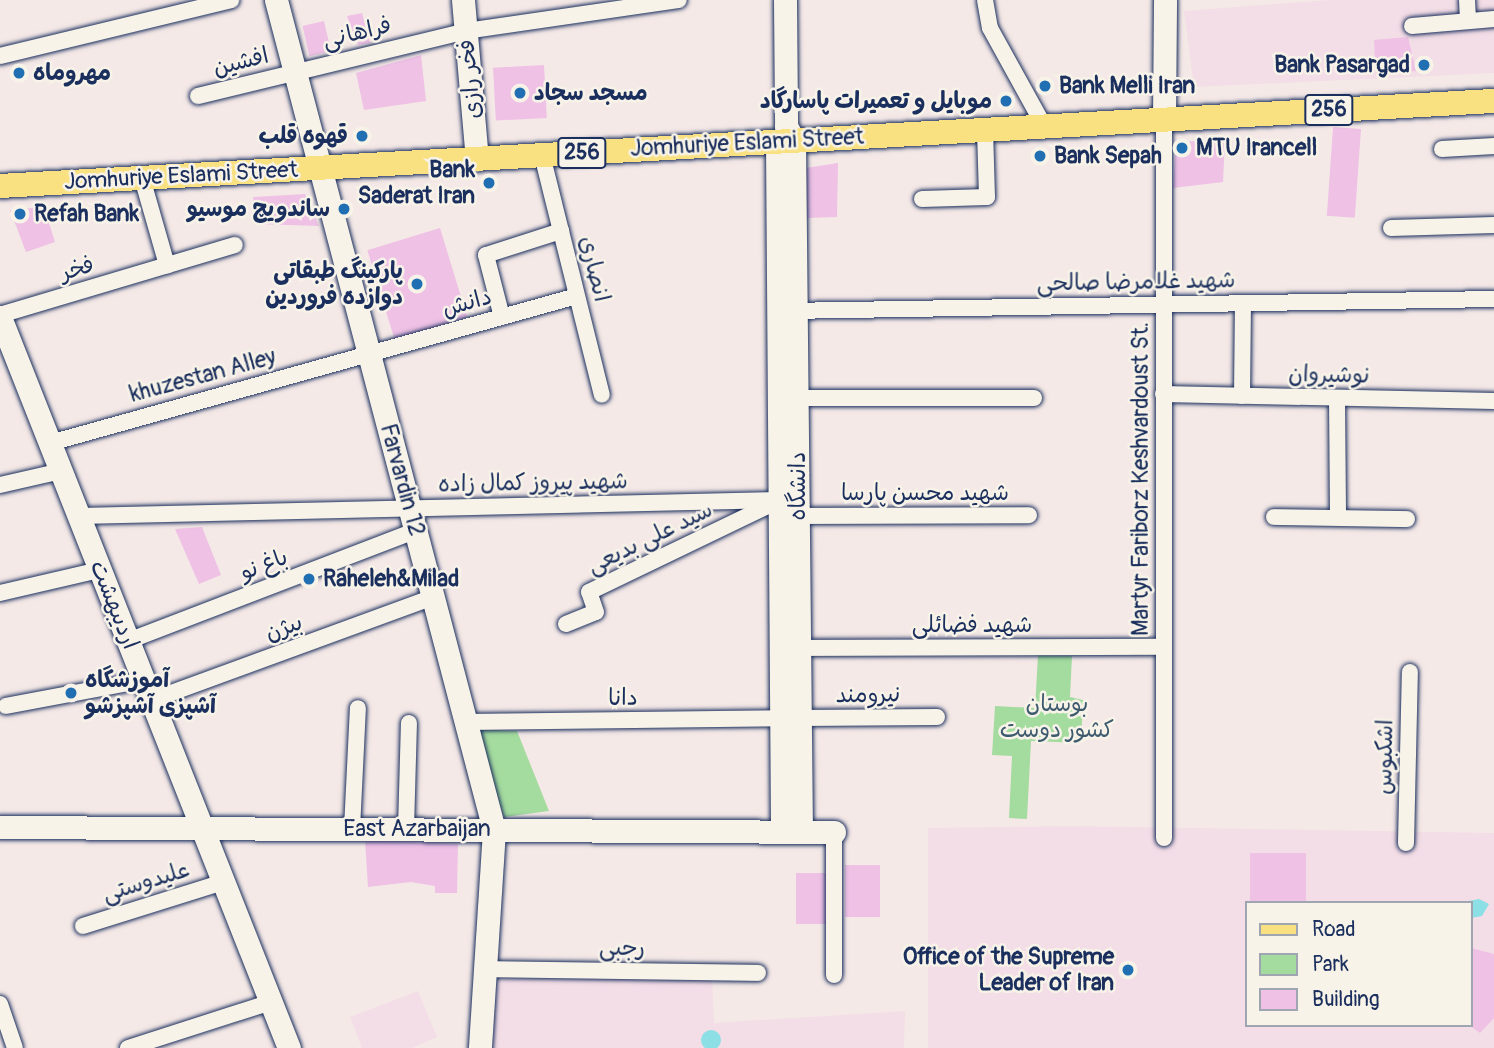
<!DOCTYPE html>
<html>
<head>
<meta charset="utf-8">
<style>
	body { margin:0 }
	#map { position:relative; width:1494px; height:1048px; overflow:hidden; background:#f5e9e7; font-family:Pangolin,"Playpen Sans Arabic",sans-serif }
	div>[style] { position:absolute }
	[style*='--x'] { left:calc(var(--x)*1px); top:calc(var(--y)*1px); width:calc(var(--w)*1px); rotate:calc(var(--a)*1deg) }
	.built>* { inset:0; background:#f3dde6 }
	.green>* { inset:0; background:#a4db9e }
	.water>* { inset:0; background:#8ddfe6 }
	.round { border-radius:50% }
	.building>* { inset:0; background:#eec1e5; transform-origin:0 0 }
	.roads { filter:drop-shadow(0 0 2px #1b2f5e) drop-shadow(0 0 2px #1b2f5e) }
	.street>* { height:16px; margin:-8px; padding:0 8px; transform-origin:8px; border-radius:8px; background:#f7f3e8 }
	.secondary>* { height:23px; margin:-11.5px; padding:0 11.5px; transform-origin:11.5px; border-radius:11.5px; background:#f7f3e8 }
	.primary>* { height:24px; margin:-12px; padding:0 12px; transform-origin:12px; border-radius:12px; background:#f9e181 }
	.dots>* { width:19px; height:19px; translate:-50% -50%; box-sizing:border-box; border:4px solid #f7f3e8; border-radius:50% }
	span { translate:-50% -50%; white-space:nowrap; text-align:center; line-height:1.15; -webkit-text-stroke:5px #f7f3e8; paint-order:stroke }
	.shield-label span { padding:2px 5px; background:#f7f3e8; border:2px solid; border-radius:5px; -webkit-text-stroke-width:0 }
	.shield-label { font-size:21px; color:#1b2f5e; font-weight:700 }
	.street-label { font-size:23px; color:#1b2f5e }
	.poi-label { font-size:23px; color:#1b2f5e; font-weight:700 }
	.right { translate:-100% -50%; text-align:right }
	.left { translate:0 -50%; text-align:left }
	.park-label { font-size:23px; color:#3d5a6e }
	.legend { position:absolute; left:1245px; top:901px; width:228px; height:126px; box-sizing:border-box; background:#f7f3e8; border:2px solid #9fa5b1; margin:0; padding:9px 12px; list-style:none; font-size:21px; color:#1b2f5e }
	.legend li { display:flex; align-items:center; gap:14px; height:35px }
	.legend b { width:35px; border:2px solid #9fa5b1 }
</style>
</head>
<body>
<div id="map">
	<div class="built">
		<div style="clip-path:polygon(1329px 0,1494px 0,1494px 73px,1194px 87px,1184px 11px)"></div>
		<div style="clip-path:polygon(evenodd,1071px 826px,1494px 833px,1494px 1048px,928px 1048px,928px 828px,1071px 826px,1247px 903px,1471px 903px,1471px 1025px,1247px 1025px,1247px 903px)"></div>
		<div style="clip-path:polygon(712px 978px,714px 1023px,905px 1011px,904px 1048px,493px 1048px,495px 979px)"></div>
		<div style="clip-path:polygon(418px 991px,437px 1037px,412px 1048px,362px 1048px,350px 1017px)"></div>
	</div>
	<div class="green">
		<div style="clip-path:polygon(1038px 655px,1072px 656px,1070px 697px,1083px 700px,1081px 743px,1031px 741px,1027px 819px,1009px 818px,1012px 756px,992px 755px,995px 706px,1035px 708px)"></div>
		<div style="clip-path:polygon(474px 729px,517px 731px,549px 811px,504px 817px)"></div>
	</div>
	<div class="water">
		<div style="clip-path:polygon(1479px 899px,1489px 904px,1482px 916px,1471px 918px,1471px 903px,1458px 903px)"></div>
		<div class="round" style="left:701px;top:1030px;width:20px;height:20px"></div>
	</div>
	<div class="building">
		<div style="clip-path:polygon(362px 13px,370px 43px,358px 45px,347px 16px)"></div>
		<div style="left:324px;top:21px;width:31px;height:22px;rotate:77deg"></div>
		<div style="clip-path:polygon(1408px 37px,1416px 71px,1376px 74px,1374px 40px)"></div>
		<div style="clip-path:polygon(421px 55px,426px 101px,364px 110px,356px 73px)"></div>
		<div style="left:544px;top:65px;width:53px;height:51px;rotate:87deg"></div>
		<div style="left:1361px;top:129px;width:89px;height:28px;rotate:94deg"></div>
		<div style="clip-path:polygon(1225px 140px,1223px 182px,1173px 188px,1176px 142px)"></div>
		<div style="clip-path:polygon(838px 163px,837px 217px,807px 218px,806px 168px)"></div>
		<div style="clip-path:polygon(305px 194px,319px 226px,257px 224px,253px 197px)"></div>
		<div style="clip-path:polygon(44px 207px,55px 242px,26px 252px,10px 210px)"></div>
		<div style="left:440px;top:228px;width:93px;height:76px;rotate:73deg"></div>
		<div style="clip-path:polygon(202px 527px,221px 575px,199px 584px,175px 529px)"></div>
		<div style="clip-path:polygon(365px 840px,458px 844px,457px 893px,435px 893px,435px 886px,411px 882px,368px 887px)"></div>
		<div style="left:1250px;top:853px;width:56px;height:50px"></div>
		<div style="left:845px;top:865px;width:35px;height:52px"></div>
		<div style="left:796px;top:873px;width:30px;height:51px"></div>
		<div style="clip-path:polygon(1471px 948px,1494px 954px,1494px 1018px,1480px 1033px,1469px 1025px)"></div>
	</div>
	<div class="roads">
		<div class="street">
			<div style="--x:985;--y:0;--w:28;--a:80"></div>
			<div style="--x:990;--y:28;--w:112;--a:61.1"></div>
			<div style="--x:1467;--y:0;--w:21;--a:87"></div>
			<div style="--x:1412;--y:26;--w:82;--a:-4.9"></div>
			<div style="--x:0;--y:56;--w:238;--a:-13.6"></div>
			<div style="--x:198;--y:96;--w:276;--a:-13.6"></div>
			<div style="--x:466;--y:31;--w:215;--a:-8.3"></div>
			<div style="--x:1442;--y:149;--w:52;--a:-3.3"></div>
			<div style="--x:542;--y:155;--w:247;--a:76"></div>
			<div style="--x:142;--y:178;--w:91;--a:74"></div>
			<div style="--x:922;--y:199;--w:65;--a:-1.8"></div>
			<div style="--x:987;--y:197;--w:67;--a:-91.7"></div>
			<div style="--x:1391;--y:228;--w:103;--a:-1.7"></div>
			<div style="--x:786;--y:311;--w:708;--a:-0.97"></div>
			<div style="--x:0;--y:315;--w:245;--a:-16.6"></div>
			<div style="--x:502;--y:317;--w:64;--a:-104.5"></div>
			<div style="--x:486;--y:255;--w:79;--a:-17.7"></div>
			<div style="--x:1163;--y:394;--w:331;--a:1.2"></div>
			<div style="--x:1242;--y:396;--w:93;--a:-89.4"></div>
			<div style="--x:797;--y:398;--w:237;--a:0"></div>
			<div style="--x:1337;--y:398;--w:119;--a:89.5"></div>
			<div style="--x:50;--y:443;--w:547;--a:-15.59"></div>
			<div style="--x:0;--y:485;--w:63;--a:-12.9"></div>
			<div style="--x:79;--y:516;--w:700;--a:-1.31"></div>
			<div style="--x:790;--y:516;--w:239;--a:-0.2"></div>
			<div style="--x:1274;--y:517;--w:133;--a:0.9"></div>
			<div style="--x:0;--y:593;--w:103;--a:-13"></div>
			<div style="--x:566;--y:624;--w:32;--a:-22"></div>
			<div style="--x:596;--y:612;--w:21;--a:-109"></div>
			<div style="--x:589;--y:592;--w:205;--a:-25.7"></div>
			<div style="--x:128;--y:641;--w:307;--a:-21"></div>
			<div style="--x:792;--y:648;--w:372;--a:-0.2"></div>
			<div style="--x:152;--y:700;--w:299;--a:-20.1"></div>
			<div style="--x:6;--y:706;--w:140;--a:-10.7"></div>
			<div style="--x:800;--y:718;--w:137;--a:-0.4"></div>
			<div style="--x:465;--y:722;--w:316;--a:-0.7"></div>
			<div style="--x:352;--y:829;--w:121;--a:-87.2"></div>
			<div style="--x:406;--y:829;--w:106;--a:-88.4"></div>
			<div style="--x:834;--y:832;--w:143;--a:90"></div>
			<div style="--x:1164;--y:838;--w:719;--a:-90"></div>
			<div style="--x:1406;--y:843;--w:171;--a:-88.7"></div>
			<div style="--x:83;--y:926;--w:147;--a:-17.4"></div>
			<div style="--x:485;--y:969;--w:273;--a:0.8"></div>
			<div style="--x:0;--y:1004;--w:46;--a:71.2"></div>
			<div style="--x:128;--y:1048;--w:150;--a:-17.8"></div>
		</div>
		<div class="secondary">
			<div style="--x:276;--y:0;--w:858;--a:75.28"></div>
			<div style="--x:494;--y:830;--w:218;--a:93.7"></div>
			<div style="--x:463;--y:0;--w:160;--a:85"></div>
			<div style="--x:785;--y:0;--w:126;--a:89.5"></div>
			<div style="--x:786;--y:126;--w:17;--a:62"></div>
			<div style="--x:794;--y:141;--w:690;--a:89.42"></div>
			<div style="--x:1164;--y:119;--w:119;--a:-89.5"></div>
			<div style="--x:777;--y:142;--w:689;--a:89.58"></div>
			<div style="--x:0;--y:317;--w:786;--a:68.43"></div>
			<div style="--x:0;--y:827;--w:834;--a:0.34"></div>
		</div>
		<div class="primary">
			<div style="--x:0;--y:186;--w:1496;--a:-3.26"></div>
		</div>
	</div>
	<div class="dots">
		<div style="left:1424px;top:65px;background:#1f6fb2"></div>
		<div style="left:19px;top:73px;background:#1f6fb2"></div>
		<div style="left:1045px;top:86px;background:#1f6fb2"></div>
		<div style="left:520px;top:93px;background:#1f6fb2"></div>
		<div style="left:1006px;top:101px;background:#1f6fb2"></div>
		<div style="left:362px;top:136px;background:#1f6fb2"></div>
		<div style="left:1182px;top:148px;background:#1f6fb2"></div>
		<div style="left:1040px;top:156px;background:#1f6fb2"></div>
		<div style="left:489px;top:183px;background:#1f6fb2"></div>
		<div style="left:344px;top:209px;background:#1f6fb2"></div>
		<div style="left:20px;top:214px;background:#1f6fb2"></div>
		<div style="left:417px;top:284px;background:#1f6fb2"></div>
		<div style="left:309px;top:579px;background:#1f6fb2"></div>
		<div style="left:71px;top:693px;background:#1f6fb2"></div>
		<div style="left:1128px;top:970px;background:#1f6fb2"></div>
	</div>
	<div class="shield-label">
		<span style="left:1329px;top:110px">256</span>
		<span style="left:582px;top:153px">256</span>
	</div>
	<div class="street-label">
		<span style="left:357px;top:33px;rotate:-14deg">فراهانی</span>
		<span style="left:241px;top:62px;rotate:-14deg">افشین</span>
		<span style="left:470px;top:79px;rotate:-95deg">فخر رازی</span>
		<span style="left:747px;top:143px;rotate:-3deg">Jomhuriye Eslami Street</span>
		<span style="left:181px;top:176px;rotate:-3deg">Jomhuriye Eslami Street</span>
		<span style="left:77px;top:269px;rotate:-17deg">فخر</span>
		<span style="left:594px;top:269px;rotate:76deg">انصاری</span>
		<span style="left:1136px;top:282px;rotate:-1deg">شهید غلامرضا صالحی</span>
		<span style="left:467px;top:303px;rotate:-16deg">دانش</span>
		<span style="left:1329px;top:375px;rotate:1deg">نوشیروان</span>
		<span style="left:203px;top:376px;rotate:-15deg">khuzestan Alley</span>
		<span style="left:1141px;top:479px;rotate:-90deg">Martyr Fariborz Keshvardoust St.</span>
		<span style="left:402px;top:480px;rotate:75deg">Farvardin 12</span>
		<span style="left:533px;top:483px;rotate:-1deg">شهید پیروز کمال زاده</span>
		<span style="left:798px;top:486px;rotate:-90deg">دانشگاه</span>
		<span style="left:925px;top:493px">شهید محسن پارسا</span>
		<span style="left:650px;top:538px;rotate:-26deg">سید علی بدیعی</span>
		<span style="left:264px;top:565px;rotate:-21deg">باغ نو</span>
		<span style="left:114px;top:605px;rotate:68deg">اردیبهشت</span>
		<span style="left:972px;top:625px">شهید فضائلی</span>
		<span style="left:284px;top:628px;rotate:-20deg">بیژن</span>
		<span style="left:868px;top:695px;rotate:-1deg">نیرومند</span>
		<span style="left:623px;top:698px;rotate:-1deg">دانا</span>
		<span style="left:1385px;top:757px;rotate:-89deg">اشکبوس</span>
		<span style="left:417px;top:829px">East Azarbaijan</span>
		<span style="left:146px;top:882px;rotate:-17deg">علیدوستی</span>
		<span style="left:622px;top:948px;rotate:1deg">رجبی</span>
	</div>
	<div class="poi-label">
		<span class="right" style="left:1410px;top:65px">Bank Pasargad</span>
		<span class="left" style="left:33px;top:73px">مهروماه</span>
		<span class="left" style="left:1059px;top:86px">Bank Melli Iran</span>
		<span class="left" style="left:534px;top:93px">مسجد سجاد</span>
		<span class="right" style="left:992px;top:101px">موبایل و تعمیرات پاسارگاد</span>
		<span class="right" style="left:348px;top:136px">قهوه قلب</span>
		<span class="left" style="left:1196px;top:148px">MTU Irancell</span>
		<span class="left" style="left:1054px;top:156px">Bank Sepah</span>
		<span class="right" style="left:475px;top:183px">Bank<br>Saderat Iran</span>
		<span class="right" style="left:330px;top:209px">ساندویچ موسیو</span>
		<span class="left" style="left:34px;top:214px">Refah Bank</span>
		<span class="right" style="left:403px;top:284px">پارکینگ طبقاتی<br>دوازده فروردین</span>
		<span class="left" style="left:323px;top:579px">Raheleh&amp;Milad</span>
		<span class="left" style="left:85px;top:693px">آموزشگاه<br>آشپزی آشپزشو</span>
		<span class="right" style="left:1114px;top:970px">Office of the Supreme<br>Leader of Iran</span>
	</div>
	<div class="park-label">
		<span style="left:1057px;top:717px">بوستان<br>کشور دوست</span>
	</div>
	<ul class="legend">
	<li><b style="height:9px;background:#f9e181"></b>Road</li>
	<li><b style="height:19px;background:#a4db9e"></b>Park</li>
	<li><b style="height:19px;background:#eec1e5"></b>Building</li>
	</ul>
</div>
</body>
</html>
